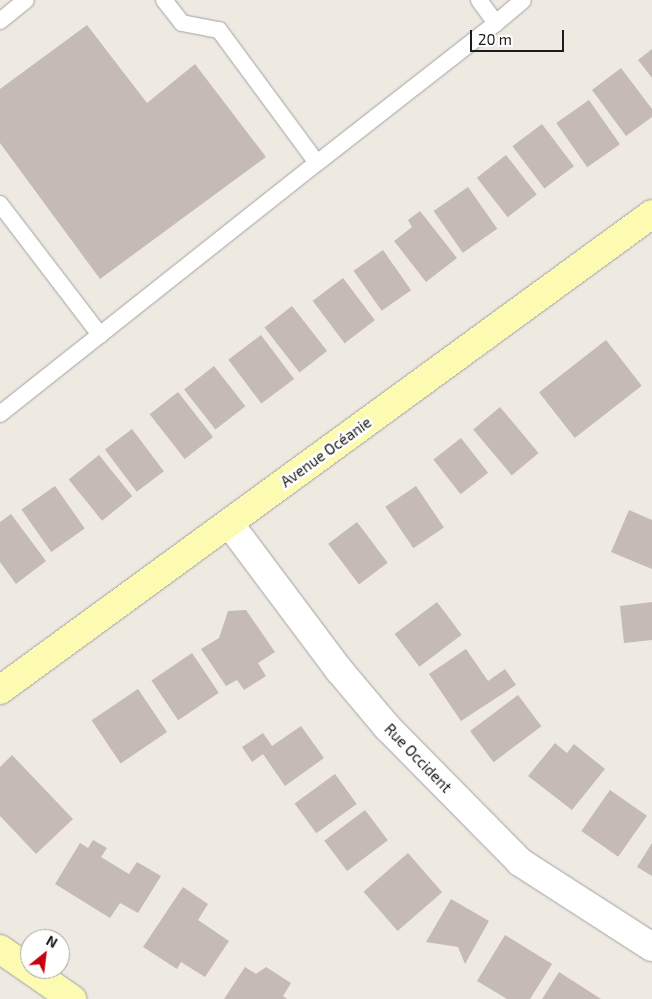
<!DOCTYPE html>
<html>
<head>
<meta charset="utf-8">
<style>
	body { margin:0 }
	#map { position:relative; width:652px; height:999px; overflow:hidden; background:#eee9e1; font-family:"Exo 2",sans-serif }
	div>[style] { position:absolute }
	[style*='--x'] { left:calc(var(--x)*1px); top:calc(var(--y)*1px); width:calc(var(--w)*1px); rotate:calc(var(--a)*1deg) }
	.building>* { inset:0; background:#c6bbb4; transform-origin:0 0 }
	.roads { filter:drop-shadow(0 0 1px #a3a3a3) drop-shadow(0 0 1px #a3a3a3) }
	.lane>* { height:16px; margin:-8px; padding:0 8px; transform-origin:8px; border-radius:8px; background:#fff }
	.street>* { height:28px; margin:-14px; padding:0 14px; transform-origin:14px; border-radius:14px; background:#fff }
	.secondary>* { height:28px; margin:-14px; padding:0 14px; transform-origin:14px; border-radius:14px; background:#fcfbb1 }
	span { translate:-50% -50%; white-space:nowrap; text-align:center; line-height:1.15; -webkit-text-stroke:5px #fff; paint-order:stroke }
	.street-label { font-size:15px; color:#1c1c1c }
	.north { position:absolute; left:20px; top:929px; width:50px; height:50px; box-sizing:border-box; background:#fff; border:1px solid #a4a4a4; border-radius:50%; rotate:29deg; font-size:14px; font-weight:700; line-height:20px; text-align:center; color:#1c1c1c }
	.north::after { content:''; display:block; margin:auto; width:18px; height:22px; background:#c8000d; clip-path:polygon(50% 0,100% 100%,50% 72%,0 100%) }
	.scale { position:absolute; left:470px; top:30px; width:94px; height:22px; box-sizing:border-box; border:2px solid #1c1c1c; border-top:0; padding-left:6px; font-size:15px; line-height:18px; white-space:nowrap; color:#1c1c1c; -webkit-text-stroke:4px #fff; paint-order:stroke }
</style>
</head>
<body>
<div id="map">
	<div class="building">
		<div style="clip-path:polygon(87px 25px,147px 103px,195px 64px,266px 157px,100px 279px,0 143px,0 89px)"></div>
		<div style="clip-path:polygon(652px 49px,652px 78px,638px 60px)"></div>
		<div style="clip-path:polygon(621px 68px,652px 109px,652px 117px,626px 136px,592px 90px)"></div>
		<div style="left:589px;top:100px;width:54px;height:40px;rotate:55deg"></div>
		<div style="left:542px;top:124px;width:53px;height:37px;rotate:53deg"></div>
		<div style="left:506px;top:155px;width:50px;height:37px;rotate:52deg"></div>
		<div style="left:468px;top:187px;width:51px;height:42px;rotate:55deg"></div>
		<div style="clip-path:polygon(420px 211px,457px 258px,426px 282px,394px 241px,412px 227px,408px 220px)"></div>
		<div style="left:383px;top:250px;width:49px;height:36px;rotate:55deg"></div>
		<div style="left:343px;top:278px;width:53px;height:38px;rotate:53deg"></div>
		<div style="left:292px;top:306px;width:57px;height:35px;rotate:52deg"></div>
		<div style="left:261px;top:335px;width:55px;height:41px;rotate:53deg"></div>
		<div style="left:606px;top:340px;width:58px;height:85px;rotate:52deg"></div>
		<div style="left:214px;top:366px;width:51px;height:38px;rotate:52deg"></div>
		<div style="left:178px;top:392px;width:57px;height:36px;rotate:52deg"></div>
		<div style="left:500px;top:407px;width:60px;height:35px;rotate:50deg"></div>
		<div style="left:132px;top:429px;width:53px;height:34px;rotate:53deg"></div>
		<div style="left:461px;top:438px;width:44px;height:35px;rotate:52deg"></div>
		<div style="left:99px;top:455px;width:53px;height:39px;rotate:51deg"></div>
		<div style="left:55px;top:486px;width:52px;height:41px;rotate:55deg"></div>
		<div style="left:416px;top:486px;width:50px;height:37px;rotate:56deg"></div>
		<div style="clip-path:polygon(629px 510px,652px 520px,652px 569px,611px 552px)"></div>
		<div style="clip-path:polygon(11px 514px,46px 561px,16px 584px,0 562px,0 522px)"></div>
		<div style="left:357px;top:522px;width:51px;height:36px;rotate:53deg"></div>
		<div style="left:437px;top:602px;width:41px;height:53px;rotate:53deg"></div>
		<div style="clip-path:polygon(652px 602px,652px 640px,624px 643px,620px 606px)"></div>
		<div style="clip-path:polygon(246px 610px,275px 652px,258px 663px,266px 676px,244px 690px,237px 680px,226px 686px,201px 649px,219px 638px,228px 611px)"></div>
		<div style="clip-path:polygon(466px 649px,488px 681px,505px 669px,516px 685px,461px 721px,429px 674px)"></div>
		<div style="left:192px;top:653px;width:48px;height:49px;rotate:56deg"></div>
		<div style="left:138px;top:689px;width:52px;height:56px;rotate:56deg"></div>
		<div style="left:518px;top:695px;width:39px;height:60px;rotate:53deg"></div>
		<div style="clip-path:polygon(301px 726px,324px 758px,285px 786px,263px 754px,252px 762px,242px 747px,263px 733px,272px 746px)"></div>
		<div style="clip-path:polygon(555px 743px,567px 753px,574px 744px,605px 769px,572px 810px,528px 776px)"></div>
		<div style="clip-path:polygon(12px 755px,73px 819px,36px 854px,0 816px,0 767px)"></div>
		<div style="left:335px;top:774px;width:37px;height:50px;rotate:54deg"></div>
		<div style="left:610px;top:790px;width:45px;height:50px;rotate:35deg"></div>
		<div style="left:365px;top:810px;width:38px;height:51px;rotate:53deg"></div>
		<div style="clip-path:polygon(93px 840px,107px 848px,101px 857px,129px 874px,137px 862px,161px 876px,138px 913px,120px 903px,110px 918px,55px 884px,80px 843px,88px 848px)"></div>
		<div style="clip-path:polygon(652px 843px,652px 876px,637px 867px)"></div>
		<div style="left:408px;top:853px;width:52px;height:59px;rotate:49deg"></div>
		<div style="clip-path:polygon(183px 887px,208px 904px,198px 920px,229px 941px,205px 977px,181px 962px,177px 969px,143px 947px)"></div>
		<div style="clip-path:polygon(451px 899px,489px 921px,465px 964px,458px 947px,426px 942px)"></div>
		<div style="clip-path:polygon(505px 935px,552px 964px,530px 999px,507px 999px,477px 981px)"></div>
		<div style="clip-path:polygon(245px 967px,256px 974px,266px 967px,291px 983px,283px 996px,287px 999px,224px 999px)"></div>
		<div style="clip-path:polygon(559px 972px,601px 999px,542px 999px)"></div>
	</div>
	<div class="roads">
		<div class="lane">
			<div style="--x:164;--y:0;--w:29;--a:52"></div>
			<div style="--x:182;--y:23;--w:38;--a:11"></div>
			<div style="--x:219;--y:30;--w:165;--a:53.6"></div>
			<div style="--x:317;--y:163;--w:227;--a:-38"></div>
			<div style="--x:479;--y:0;--w:29;--a:54"></div>
			<div style="--x:496;--y:23;--w:35;--a:-40"></div>
			<div style="--x:0;--y:21;--w:33;--a:-39"></div>
			<div style="--x:0;--y:204;--w:165;--a:52.6"></div>
			<div style="--x:0;--y:414;--w:404;--a:-38.4"></div>
		</div>
		<div class="street">
			<div style="--x:229;--y:523;--w:184;--a:53.2"></div>
			<div style="--x:339;--y:670;--w:75;--a:49.9"></div>
			<div style="--x:387;--y:727;--w:190;--a:45.4"></div>
			<div style="--x:520;--y:862;--w:157;--a:32.8"></div>
		</div>
		<div class="secondary">
			<div style="--x:0;--y:690;--w:807;--a:-36.13"></div>
			<div style="--x:0;--y:949;--w:88;--a:34.8"></div>
		</div>
	</div>
	<div class="street-label">
		<span style="left:326px;top:452px;rotate:-36deg">Avenue Océanie</span>
		<span style="left:418px;top:758px;rotate:46deg">Rue Occident</span>
	</div>
	<div class="north">N</div>
	<div class="scale">20 m</div>
</div>
</body>
</html>
